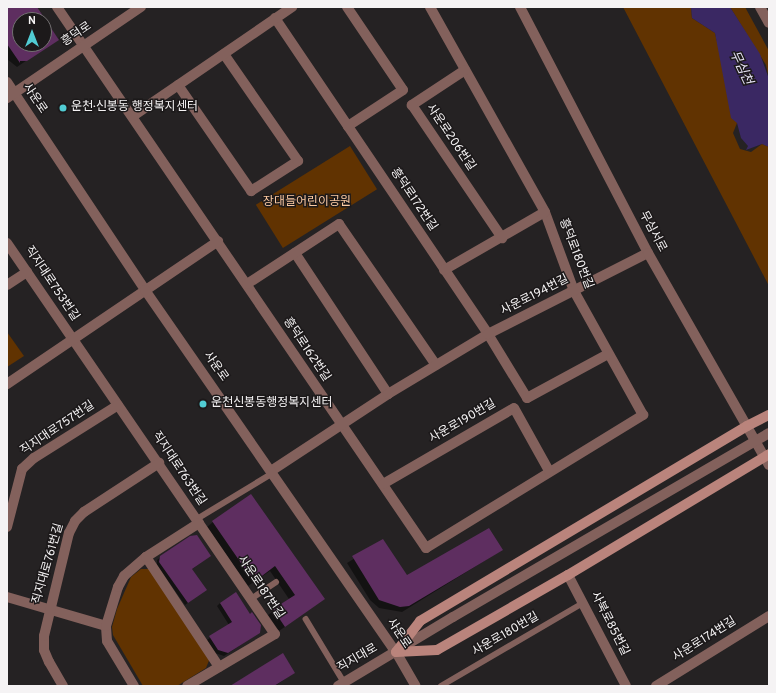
<!DOCTYPE html>
<html>
<head>
<meta charset="utf-8">
<style>
	body { margin:0 }
	#map { position:relative; width:776px; height:693px; overflow:hidden; background:#252223; font-family:Overpass,"Noto Sans KR",sans-serif }
	div>[style] { position:absolute }
	[style*='--x'] { left:calc(var(--x)*1px); top:calc(var(--y)*1px); width:calc(var(--w)*1px); rotate:calc(var(--a)*1deg) }
	.green>* { inset:0; background:#613301; transform-origin:0 0 }
	.water>* { inset:0; background:#3a2863 }
	.shadow>* { inset:0; background:#0007 }
	.building>* { inset:0; background:#5e2e60 }
	.service>* { height:5.5px; margin:-2.75px; padding:0 2.75px; transform-origin:2.75px; border-radius:2.75px; background:#83615c }
	.minor>* { height:10px; margin:-5px; padding:0 5px; transform-origin:5px; border-radius:5px; background:#83615c }
	.tertiary>* { height:10px; margin:-5px; padding:0 5px; transform-origin:5px; border-radius:5px; background:#83615c }
	.secondary>* { height:10px; margin:-5px; padding:0 5px; transform-origin:5px; border-radius:5px; background:#ba847c }
	.tertiary-bridge>* { height:10px; margin:-5px; padding:0 5px; transform-origin:5px; border-radius:5px; background:#83615c }
	.dots>* { width:11px; height:11px; translate:-50% -50%; box-sizing:border-box; border:2px solid #1c191a; border-radius:50% }
	span { translate:-50% -50%; white-space:nowrap; text-align:center; line-height:1.15; -webkit-text-stroke:3px #1c191a; paint-order:stroke }
	.street-label { font-size:12px; color:#f5f3f4 }
	.poi-label { font-size:12px; color:#f5f3f4 }
	.left { translate:0 -50%; text-align:left }
	.park-label { font-size:12px; color:#fccaa2 }
	.water-label { font-size:13px; color:#e4e0f3; font-style:italic }
	.frame { position:absolute; inset:0; border:8px solid #f5f3f4; pointer-events:none }
	.north { position:absolute; left:12px; top:12px; width:40px; height:40px; box-sizing:border-box; background:#1c191a; border:1px solid #737071; border-radius:50%; rotate:0deg; font-size:11px; font-weight:700; line-height:16px; text-align:center; color:#f5f3f4 }
	.north::after { content:''; display:block; margin:auto; width:14px; height:18px; background:#51ccd3; clip-path:polygon(50% 0,100% 100%,50% 72%,0 100%) }
</style>
</head>
<body>
<div id="map">
	<div class="green">
		<div style="clip-path:polygon(623px 7px,691px 7px,692px 18px,715px 33px,737px 123px,733px 133px,740px 149px,751px 152px,762px 144px,769px 147px,769px 286px)"></div>
		<div style="clip-path:polygon(730px 7px,745px 7px,769px 51px,769px 79px,766px 65px)"></div>
		<div style="left:350px;top:146px;width:51px;height:111px;rotate:58deg"></div>
		<div style="clip-path:polygon(7px 332px,24px 356px,7px 367px)"></div>
		<div style="clip-path:polygon(141px 569px,151px 569px,210px 658px,206px 668px,177px 686px,143px 686px,113px 635px,112px 627px,117px 609px,131px 577px)"></div>
	</div>
	<div class="water">
		<div style="clip-path:polygon(691px 7px,730px 7px,760px 54px,769px 79px,769px 147px,762px 144px,746px 150px,748px 146px,741px 138px,737px 123px,731px 118px,715px 33px,692px 18px)"></div>
	</div>
	<div class="shadow">
		<div style="clip-path:polygon(evenodd,10px 7px,36px 7px,58px 39px,17px 67px,7px 59px,7px 9px,10px 7px,20px 20px,44px 20px,44px 44px,20px 44px,20px 20px)"></div>
		<div style="clip-path:polygon(213px 522px,324px 599px,279px 631px,268px 615px,289px 599px,270px 571px,248px 586px,207px 527px)"></div>
		<div style="clip-path:polygon(383px 541px,407px 577px,502px 550px,402px 612px,379px 608px,370px 600px,347px 563px)"></div>
		<div style="clip-path:polygon(210px 556px,191px 570px,202px 592px,185px 605px,157px 565px,157px 560px,161px 557px)"></div>
		<div style="clip-path:polygon(220px 603px,259px 633px,224px 656px,215px 653px,207px 640px,229px 625px,217px 606px)"></div>
		<div style="clip-path:polygon(294px 673px,275px 686px,232px 686px)"></div>
	</div>
	<div class="building">
		<div style="clip-path:polygon(evenodd,7px 7px,37px 7px,59px 40px,27px 61px,20px 61px,20px 63px,7px 44px,7px 7px,20px 20px,44px 20px,44px 44px,20px 44px,20px 20px)"></div>
		<div style="clip-path:polygon(251px 494px,325px 599px,285px 627px,273px 609px,295px 595px,275px 566px,254px 582px,212px 521px)"></div>
		<div style="clip-path:polygon(489px 528px,503px 550px,409px 606px,400px 607px,379px 600px,352px 556px,383px 539px,407px 575px)"></div>
		<div style="clip-path:polygon(197px 535px,211px 556px,192px 569px,207px 590px,188px 603px,159px 562px,160px 556px,190px 536px)"></div>
		<div style="clip-path:polygon(236px 592px,250px 614px,252px 612px,261px 625px,260px 633px,228px 653px,218px 650px,209px 636px,232px 622px,220px 603px)"></div>
		<div style="clip-path:polygon(283px 653px,295px 673px,274px 686px,230px 686px)"></div>
	</div>
	<div class="service">
		<div style="--x:197;--y:519;--w:89;--a:-31.2"></div>
		<div style="--x:251;--y:599;--w:30;--a:-34"></div>
		<div style="--x:306;--y:619;--w:74;--a:58.9"></div>
		<div style="--x:441;--y:686;--w:164;--a:-30.3"></div>
	</div>
	<div class="minor">
		<div style="--x:57;--y:7;--w:655;--a:55.7"></div>
		<div style="--x:426;--y:548;--w:255;--a:-31.5"></div>
		<div style="--x:643;--y:415;--w:142;--a:-119.1"></div>
		<div style="--x:574;--y:291;--w:84;--a:-110.2"></div>
		<div style="--x:545;--y:212;--w:235;--a:-119.3"></div>
		<div style="--x:347;--y:7;--w:100;--a:56"></div>
		<div style="--x:403;--y:90;--w:66;--a:146.8"></div>
		<div style="--x:760;--y:7;--w:18;--a:61"></div>
		<div style="--x:275;--y:18;--w:381;--a:56"></div>
		<div style="--x:488;--y:334;--w:75;--a:58.6"></div>
		<div style="--x:527;--y:398;--w:92;--a:-28.5"></div>
		<div style="--x:465;--y:70;--w:64;--a:146.6"></div>
		<div style="--x:412;--y:105;--w:161;--a:55.9"></div>
		<div style="--x:178;--y:85;--w:129;--a:55.4"></div>
		<div style="--x:251;--y:191;--w:56;--a:-32.6"></div>
		<div style="--x:298;--y:161;--w:130;--a:-124.7"></div>
		<div style="--x:133;--y:116;--w:193;--a:-34.4"></div>
		<div style="--x:7;--y:243;--w:474;--a:55.6"></div>
		<div style="--x:275;--y:634;--w:102;--a:149.4"></div>
		<div style="--x:295;--y:253;--w:169;--a:56.6"></div>
		<div style="--x:444;--y:270;--w:116;--a:-29.9"></div>
		<div style="--x:247;--y:284;--w:110;--a:-33.1"></div>
		<div style="--x:339;--y:224;--w:171;--a:55.5"></div>
		<div style="--x:7;--y:285;--w:24;--a:-33"></div>
		<div style="--x:7;--y:384;--w:255;--a:-34.1"></div>
		<div style="--x:271;--y:471;--w:140;--a:-33.3"></div>
		<div style="--x:388;--y:394;--w:117;--a:-31"></div>
		<div style="--x:488;--y:334;--w:179;--a:-26.9"></div>
		<div style="--x:383;--y:484;--w:151;--a:-30.1"></div>
		<div style="--x:514;--y:408;--w:72;--a:60.9"></div>
		<div style="--x:7;--y:527;--w:60;--a:-75.5"></div>
		<div style="--x:22;--y:469;--w:16;--a:-43"></div>
		<div style="--x:34;--y:458;--w:99;--a:-32.2"></div>
		<div style="--x:146;--y:557;--w:132;--a:56.4"></div>
		<div style="--x:568;--y:575;--w:125;--a:62.4"></div>
		<div style="--x:7;--y:597;--w:103;--a:16.3"></div>
		<div style="--x:63;--y:686;--w:28;--a:-120"></div>
		<div style="--x:49;--y:662;--w:13;--a:-113"></div>
		<div style="--x:44;--y:650;--w:14;--a:-90"></div>
		<div style="--x:44;--y:636;--w:106;--a:-76.4"></div>
		<div style="--x:69;--y:533;--w:13;--a:-63"></div>
		<div style="--x:75;--y:521;--w:13;--a:-45"></div>
		<div style="--x:84;--y:512;--w:90;--a:-33.2"></div>
		<div style="--x:134;--y:686;--w:52;--a:-121"></div>
		<div style="--x:107;--y:641;--w:15;--a:-94"></div>
		<div style="--x:106;--y:626;--w:41;--a:-72.9"></div>
		<div style="--x:118;--y:587;--w:13;--a:-61"></div>
		<div style="--x:124;--y:576;--w:29;--a:-41"></div>
		<div style="--x:146;--y:557;--w:63;--a:-32.7"></div>
		<div style="--x:656;--y:686;--w:133;--a:-31.8"></div>
	</div>
	<div class="tertiary">
		<div style="--x:520;--y:7;--w:277;--a:62.5"></div>
		<div style="--x:648;--y:253;--w:244;--a:60.3"></div>
		<div style="--x:7;--y:82;--w:250;--a:56.4"></div>
		<div style="--x:145;--y:290;--w:441;--a:55.3"></div>
		<div style="--x:396;--y:652;--w:39;--a:60"></div>
		<div style="--x:7;--y:98;--w:162;--a:-34.2"></div>
		<div style="--x:338;--y:686;--w:134;--a:-31"></div>
	</div>
	<div class="secondary">
		<div style="--x:396;--y:652;--w:39;--a:-52"></div>
		<div style="--x:420;--y:621;--w:381;--a:-30.8"></div>
		<div style="--x:747;--y:426;--w:25;--a:-27"></div>
		<div style="--x:396;--y:652;--w:41;--a:-2.8"></div>
		<div style="--x:437;--y:650;--w:151;--a:-29.8"></div>
		<div style="--x:568;--y:575;--w:235;--a:-31"></div>
	</div>
	<div class="tertiary-bridge">
		<div style="--x:453;--y:617;--w:366;--a:-30.2"></div>
	</div>
	<div class="dots">
		<div style="left:63px;top:108px;background:#51ccd3"></div>
		<div style="left:203px;top:404px;background:#51ccd3"></div>
	</div>
	<div class="street-label">
		<span style="left:77px;top:35px;rotate:-34deg">흥덕로</span>
		<span style="left:34px;top:99px;rotate:56deg">사운로</span>
		<span style="left:450px;top:138px;rotate:56deg">사운로206번길</span>
		<span style="left:413px;top:200px;rotate:56deg">흥덕로172번길</span>
		<span style="left:652px;top:232px;rotate:62deg">무심서로</span>
		<span style="left:575px;top:254px;rotate:69deg">흥덕로180번길</span>
		<span style="left:51px;top:284px;rotate:56deg">직지대로753번길</span>
		<span style="left:535px;top:296px;rotate:-27deg">사운로194번길</span>
		<span style="left:306px;top:350px;rotate:56deg">흥덕로162번길</span>
		<span style="left:215px;top:367px;rotate:55deg">사운로</span>
		<span style="left:463px;top:422px;rotate:-30deg">사운로190번길</span>
		<span style="left:58px;top:429px;rotate:-34deg">직지대로757번길</span>
		<span style="left:178px;top:469px;rotate:56deg">직지대로763번길</span>
		<span style="left:49px;top:564px;rotate:-74deg">직지대로761번길</span>
		<span style="left:260px;top:588px;rotate:56deg">사운로187번길</span>
		<span style="left:609px;top:624px;rotate:63deg">사북로85번길</span>
		<span style="left:398px;top:634px;rotate:56deg">사운로</span>
		<span style="left:506px;top:635px;rotate:-30deg">사운로180번길</span>
		<span style="left:705px;top:640px;rotate:-32deg">사운로174번길</span>
		<span style="left:358px;top:659px;rotate:-30deg">직지대로</span>
	</div>
	<div class="poi-label">
		<span class="left" style="left:71px;top:108px">운천·신봉동 행정복지센터</span>
		<span class="left" style="left:211px;top:404px">운천신봉동행정복지센터</span>
	</div>
	<div class="park-label">
		<span style="left:307px;top:203px">장대들어린이공원</span>
	</div>
	<div class="water-label">
		<span style="left:740px;top:68px;rotate:65deg">무심천</span>
	</div>
	<div class="frame"></div>
	<div class="north">N</div>
</div>
</body>
</html>
